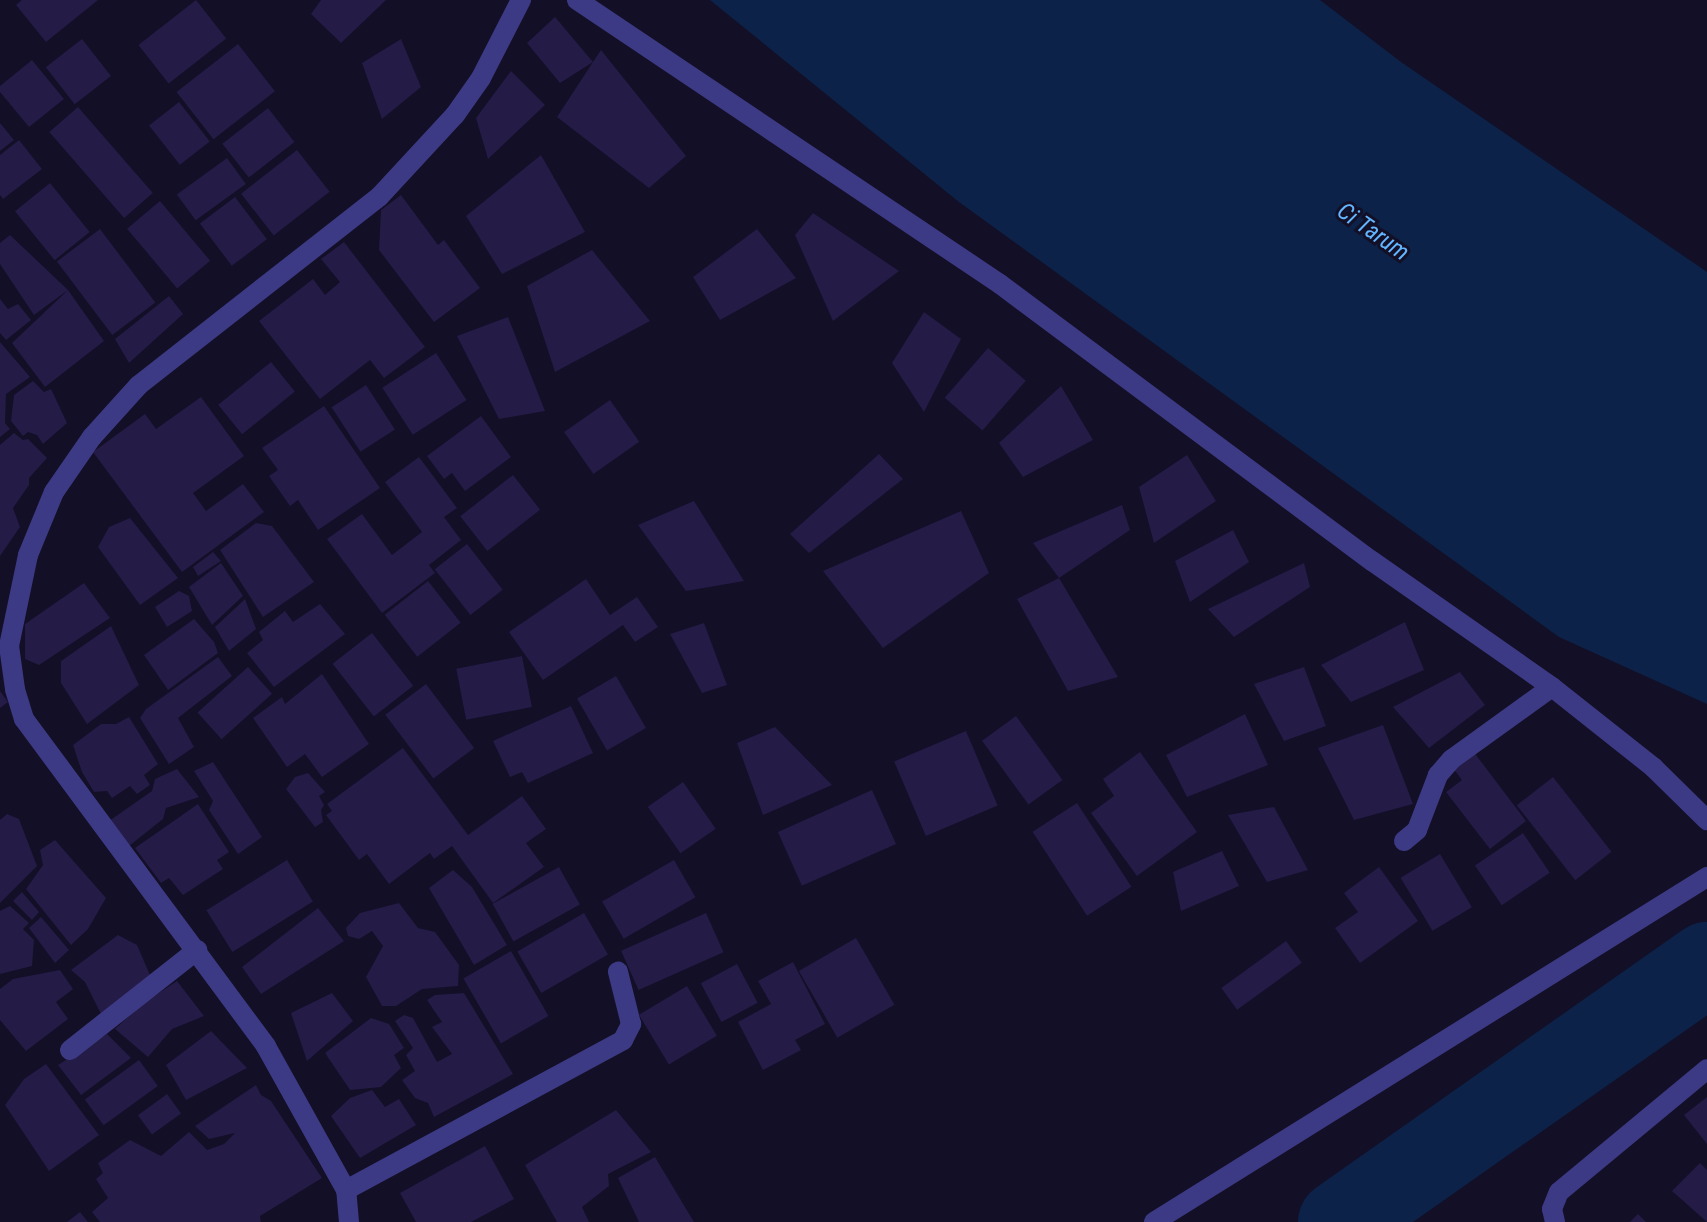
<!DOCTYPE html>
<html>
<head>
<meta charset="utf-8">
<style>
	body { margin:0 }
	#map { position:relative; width:1707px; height:1222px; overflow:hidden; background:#130f26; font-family:"Roboto Condensed",sans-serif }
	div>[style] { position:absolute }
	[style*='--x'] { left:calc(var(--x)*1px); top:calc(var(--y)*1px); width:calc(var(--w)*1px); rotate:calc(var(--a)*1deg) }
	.water>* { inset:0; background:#0c2248 }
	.river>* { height:84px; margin:-42px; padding:0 42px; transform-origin:42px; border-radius:42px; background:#0c2248 }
	.building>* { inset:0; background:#241b47; transform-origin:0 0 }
	.minor>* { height:20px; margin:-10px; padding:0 10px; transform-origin:10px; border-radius:10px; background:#3d3a85 }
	span { translate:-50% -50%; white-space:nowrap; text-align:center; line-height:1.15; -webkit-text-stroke:6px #130f26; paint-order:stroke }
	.water-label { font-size:24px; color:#62b6ff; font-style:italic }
</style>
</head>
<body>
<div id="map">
	<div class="water">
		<div style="clip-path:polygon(710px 0,1320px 0,1401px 62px,1707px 272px,1707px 704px,1559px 637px,959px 202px)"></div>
	</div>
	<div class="river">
		<div style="--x:1340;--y:1222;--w:449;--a:-35.1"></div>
	</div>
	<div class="building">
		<div style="clip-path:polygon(22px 0,98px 0,46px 42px,16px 5px)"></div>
		<div style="left:196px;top:0;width:49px;height:73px;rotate:52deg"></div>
		<div style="clip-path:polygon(321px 0,386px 0,341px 43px,311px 14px)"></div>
		<div style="clip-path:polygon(555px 17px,593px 62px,601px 50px,686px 156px,649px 188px,557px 117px,593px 62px,560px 83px,527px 43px)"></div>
		<div style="left:82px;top:39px;width:47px;height:46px;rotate:52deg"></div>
		<div style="clip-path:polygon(401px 39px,421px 87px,382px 119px,362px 63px)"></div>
		<div style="left:238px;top:44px;width:60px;height:78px;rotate:52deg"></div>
		<div style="clip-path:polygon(32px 60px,64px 99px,29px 127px,0 92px,0 86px)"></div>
		<div style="clip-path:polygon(511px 71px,545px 105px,488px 159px,476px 118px)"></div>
		<div style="left:179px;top:102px;width:50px;height:38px;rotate:52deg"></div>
		<div style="left:78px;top:107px;width:114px;height:38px;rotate:49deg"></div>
		<div style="left:268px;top:108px;width:43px;height:58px;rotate:52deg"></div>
		<div style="clip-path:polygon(0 123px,14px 140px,0 151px)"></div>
		<div style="clip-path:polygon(19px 140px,42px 169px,3px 199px,0 195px,0 155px)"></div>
		<div style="left:297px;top:150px;width:53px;height:71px;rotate:52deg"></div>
		<div style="clip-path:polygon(541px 155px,585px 232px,502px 274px,466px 216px)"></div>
		<div style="left:227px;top:158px;width:32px;height:62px;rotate:54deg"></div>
		<div style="left:50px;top:183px;width:63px;height:45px;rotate:51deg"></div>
		<div style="clip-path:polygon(401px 195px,438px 245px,444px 240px,480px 288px,434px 322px,379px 250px,381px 210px)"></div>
		<div style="left:235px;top:197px;width:53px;height:44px;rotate:53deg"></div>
		<div style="left:160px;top:201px;width:78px;height:43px;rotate:50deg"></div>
		<div style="clip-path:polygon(813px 213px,899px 271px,833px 321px,795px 235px)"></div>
		<div style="left:100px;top:229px;width:92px;height:54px;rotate:53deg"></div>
		<div style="clip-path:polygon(757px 229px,796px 278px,720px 320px,693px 277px)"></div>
		<div style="clip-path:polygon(10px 235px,68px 290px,104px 341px,45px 387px,12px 343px,68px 290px,34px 315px,0 264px,0 243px)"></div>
		<div style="clip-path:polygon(344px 242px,425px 347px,384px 378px,370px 360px,320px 399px,259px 321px,313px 279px,325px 295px,340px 282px,321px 259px)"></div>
		<div style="clip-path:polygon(592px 250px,650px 321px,555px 372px,527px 286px)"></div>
		<div style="clip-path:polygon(169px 296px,183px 314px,129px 363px,115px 339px)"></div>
		<div style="clip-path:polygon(0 299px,8px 309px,18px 304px,31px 320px,6px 340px,0 333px)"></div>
		<div style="clip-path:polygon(924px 312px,961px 339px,924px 412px,892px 363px)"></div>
		<div style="clip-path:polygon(508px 317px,545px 411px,499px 419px,457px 336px)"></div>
		<div style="clip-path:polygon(0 342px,30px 377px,6px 394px,5px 423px,10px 429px,0 437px)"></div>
		<div style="left:988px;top:348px;width:50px;height:66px;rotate:41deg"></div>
		<div style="left:436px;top:353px;width:56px;height:64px;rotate:57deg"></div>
		<div style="left:271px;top:362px;width:38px;height:68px;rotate:51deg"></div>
		<div style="clip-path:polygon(33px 381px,44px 392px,51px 389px,67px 423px,43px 444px,37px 435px,28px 432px,23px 436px,11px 421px,14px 395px)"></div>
		<div style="left:366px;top:385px;width:53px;height:41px;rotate:57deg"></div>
		<div style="clip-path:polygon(1061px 386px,1093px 440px,1023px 477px,999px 443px)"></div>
		<div style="clip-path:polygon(201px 397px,244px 456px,193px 493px,206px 511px,243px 484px,264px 512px,182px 572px,93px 452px,145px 414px,156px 429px)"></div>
		<div style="left:610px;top:400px;width:51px;height:56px;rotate:55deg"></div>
		<div style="clip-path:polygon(324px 406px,380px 488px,318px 530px,298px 500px,290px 506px,269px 476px,278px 470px,262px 448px)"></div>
		<div style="clip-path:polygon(481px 416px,511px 457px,465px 491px,452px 473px,444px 479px,427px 456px)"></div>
		<div style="clip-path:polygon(14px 433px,23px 440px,28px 439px,47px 458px,29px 478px,29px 485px,13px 508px,20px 527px,0 556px,0 445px)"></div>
		<div style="clip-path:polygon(879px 454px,903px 479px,809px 553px,790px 534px)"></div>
		<div style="clip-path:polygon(1187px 455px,1216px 501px,1154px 543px,1139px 487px)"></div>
		<div style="clip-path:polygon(419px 457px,457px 508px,444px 517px,461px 540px,429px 565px,435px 573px,382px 613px,327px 539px,362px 514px,392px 555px,422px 532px,385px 482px)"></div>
		<div style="left:513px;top:475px;width:44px;height:67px;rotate:52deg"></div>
		<div style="clip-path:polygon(694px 501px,744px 581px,686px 591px,638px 525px)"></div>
		<div style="clip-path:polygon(1122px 505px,1130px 530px,1059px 578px,1118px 677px,1068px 691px,1017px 599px,1059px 578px,1033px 543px)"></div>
		<div style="clip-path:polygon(961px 511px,989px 573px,883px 648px,823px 571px)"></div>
		<div style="clip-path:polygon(130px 518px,178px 578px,140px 605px,98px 547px,109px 527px)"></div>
		<div style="clip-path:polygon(256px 523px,272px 526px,314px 582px,263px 617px,220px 550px)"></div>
		<div style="clip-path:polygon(1233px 530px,1249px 562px,1190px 602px,1175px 561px)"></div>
		<div style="left:467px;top:544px;width:58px;height:41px;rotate:52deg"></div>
		<div style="clip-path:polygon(213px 552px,221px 561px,198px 576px,193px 567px)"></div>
		<div style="clip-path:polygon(221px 563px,243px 596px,212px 625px,189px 587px)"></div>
		<div style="clip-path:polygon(1304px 563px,1310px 587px,1234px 637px,1208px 609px)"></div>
		<div style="clip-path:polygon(586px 579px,610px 615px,637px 597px,658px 627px,635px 642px,623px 625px,543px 680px,509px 632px)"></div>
		<div style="left:428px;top:581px;width:53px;height:55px;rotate:52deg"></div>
		<div style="clip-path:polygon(84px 583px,110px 618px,39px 665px,25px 659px,25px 624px)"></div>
		<div style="clip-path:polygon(179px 591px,189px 596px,192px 611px,167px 627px,155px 607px)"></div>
		<div style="clip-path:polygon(245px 599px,256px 629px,229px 651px,215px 627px)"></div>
		<div style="clip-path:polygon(320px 604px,345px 634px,274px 687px,247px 653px,263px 640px,259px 632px,285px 611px,293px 622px)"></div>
		<div style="clip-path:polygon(194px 619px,214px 642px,218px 653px,168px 690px,144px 655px)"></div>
		<div style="clip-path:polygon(1405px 622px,1424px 670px,1351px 702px,1321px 665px)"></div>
		<div style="clip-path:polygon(704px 623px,727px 685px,702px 693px,670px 634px)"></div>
		<div style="clip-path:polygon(111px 626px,139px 685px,87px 724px,61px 683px,61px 661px)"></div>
		<div style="left:372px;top:633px;width:67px;height:50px;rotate:52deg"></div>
		<div style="left:522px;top:656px;width:52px;height:67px;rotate:79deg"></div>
		<div style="clip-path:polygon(218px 657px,232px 676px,178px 718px,194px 747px,169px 764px,140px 718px,146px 709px)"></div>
		<div style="left:248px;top:667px;width:36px;height:68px;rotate:48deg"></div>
		<div style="clip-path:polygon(1304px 667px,1326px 726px,1284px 741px,1254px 684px)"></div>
		<div style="clip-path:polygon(1460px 672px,1485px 705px,1429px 748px,1393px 707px)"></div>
		<div style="clip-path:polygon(322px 674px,369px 744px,322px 777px,305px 754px,287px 767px,253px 718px,282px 697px,285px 704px)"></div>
		<div style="left:616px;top:676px;width:60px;height:45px;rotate:60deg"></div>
		<div style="left:426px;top:684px;width:80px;height:51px;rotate:53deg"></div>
		<div style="clip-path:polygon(0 691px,8px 702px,0 708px)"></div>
		<div style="clip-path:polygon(571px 706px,593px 753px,528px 783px,522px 772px,510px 777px,493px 741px)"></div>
		<div style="clip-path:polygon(1245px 714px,1268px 765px,1187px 797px,1166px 755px)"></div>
		<div style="left:1016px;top:716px;width:79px;height:42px;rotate:54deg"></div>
		<div style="clip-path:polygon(129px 717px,158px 764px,144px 775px,150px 785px,137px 794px,130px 786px,112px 798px,107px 791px,94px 792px,82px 772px,73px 745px,101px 724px,116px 724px)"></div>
		<div style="clip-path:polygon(1383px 725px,1413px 804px,1354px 820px,1318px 748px)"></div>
		<div style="clip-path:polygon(775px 727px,832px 785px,763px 815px,737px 743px)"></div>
		<div style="left:966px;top:731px;width:81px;height:78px;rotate:67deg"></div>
		<div style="clip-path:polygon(403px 748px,468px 835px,522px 796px,546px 829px,526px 843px,544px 867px,493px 903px,452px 846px,434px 859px,430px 853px,389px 884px,367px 854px,359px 860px,326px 815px,332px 811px,327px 804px)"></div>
		<div style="clip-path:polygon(1473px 751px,1526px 821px,1490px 849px,1446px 792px,1462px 780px,1452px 767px)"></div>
		<div style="clip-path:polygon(1140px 752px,1197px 832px,1137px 876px,1091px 813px,1114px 796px,1103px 779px)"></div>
		<div style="clip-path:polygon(213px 762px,262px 837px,238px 854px,209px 810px,213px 801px,194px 771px)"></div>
		<div style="clip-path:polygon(177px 769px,199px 797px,166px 808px,163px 819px,129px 846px,109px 821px,152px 791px,155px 779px)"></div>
		<div style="clip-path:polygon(308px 773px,325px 792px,319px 796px,324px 805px,321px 810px,323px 822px,315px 827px,286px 789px,295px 777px)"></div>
		<div style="left:1553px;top:777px;width:95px;height:46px;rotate:52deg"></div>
		<div style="left:683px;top:782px;width:57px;height:43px;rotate:55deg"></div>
		<div style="left:872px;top:790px;width:59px;height:103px;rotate:66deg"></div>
		<div style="left:1077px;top:803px;width:100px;height:53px;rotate:57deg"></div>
		<div style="clip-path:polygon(198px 804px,229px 852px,217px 860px,223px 869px,183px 895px,169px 878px,161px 883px,135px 848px)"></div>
		<div style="clip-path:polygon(1274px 807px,1308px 870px,1267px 882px,1228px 815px)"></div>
		<div style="clip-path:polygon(7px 814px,19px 819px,37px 866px,0 903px,0 820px)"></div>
		<div style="left:1523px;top:833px;width:48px;height:58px;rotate:56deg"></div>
		<div style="clip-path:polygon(55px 840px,106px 898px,88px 929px,71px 945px,26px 889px,43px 865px,40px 850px)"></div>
		<div style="clip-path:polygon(1222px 851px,1239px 886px,1181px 911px,1173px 872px)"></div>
		<div style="left:1440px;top:854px;width:62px;height:46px;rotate:59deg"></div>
		<div style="left:287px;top:860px;width:49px;height:95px;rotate:58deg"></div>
		<div style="left:674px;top:860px;width:43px;height:83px;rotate:60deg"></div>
		<div style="left:559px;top:867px;width:43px;height:76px;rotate:61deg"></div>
		<div style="clip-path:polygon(1379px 867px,1418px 921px,1360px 963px,1335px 928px,1358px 912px,1344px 893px)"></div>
		<div style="clip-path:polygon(453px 870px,472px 887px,507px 945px,474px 965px,429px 888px)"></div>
		<div style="clip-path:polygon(22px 892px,39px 912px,32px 920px,13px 901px)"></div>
		<div style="clip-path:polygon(399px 903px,418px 928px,435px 932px,459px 965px,458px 986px,422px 989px,396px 1006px,382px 1006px,366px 977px,383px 946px,372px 931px,359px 939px,348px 936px,346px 928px,360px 913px)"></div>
		<div style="clip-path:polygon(10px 906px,29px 923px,23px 929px,34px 940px,32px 966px,0 974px,0 911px)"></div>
		<div style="clip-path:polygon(318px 908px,344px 941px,261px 994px,242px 967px)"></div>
		<div style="left:584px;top:913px;width:48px;height:77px;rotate:60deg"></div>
		<div style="left:706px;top:913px;width:43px;height:93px;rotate:66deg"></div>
		<div style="clip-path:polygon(41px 917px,69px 950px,55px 963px,29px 928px)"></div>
		<div style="clip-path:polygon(118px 935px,137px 945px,150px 975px,102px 1016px,85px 982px,71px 970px)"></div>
		<div style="left:856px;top:938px;width:77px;height:66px;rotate:60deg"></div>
		<div style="left:1286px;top:941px;width:27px;height:80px;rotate:54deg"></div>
		<div style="left:511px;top:951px;width:75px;height:55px;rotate:60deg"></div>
		<div style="clip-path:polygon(793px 962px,825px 1024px,795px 1040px,801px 1050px,763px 1070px,738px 1022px,771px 1004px,758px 981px)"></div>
		<div style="left:737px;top:964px;width:44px;height:41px;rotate:62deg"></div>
		<div style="clip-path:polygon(60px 970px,73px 989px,56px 1002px,68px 1019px,26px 1051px,0 1020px,0 989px,13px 979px)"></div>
		<div style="clip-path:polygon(177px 981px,204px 1016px,172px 1029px,148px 1057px,115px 1029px,144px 1003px)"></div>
		<div style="left:687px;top:986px;width:58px;height:56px;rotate:59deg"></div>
		<div style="clip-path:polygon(332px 993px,353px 1021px,307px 1061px,291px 1013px)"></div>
		<div style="clip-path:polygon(464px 993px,513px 1074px,434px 1117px,428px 1103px,415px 1098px,402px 1080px,415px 1071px,406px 1055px,413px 1048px,395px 1021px,404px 1015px,413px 1018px,437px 1062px,452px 1054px,432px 1027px,442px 1022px,427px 1000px,435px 995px)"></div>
		<div style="clip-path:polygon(371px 1018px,389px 1024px,404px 1048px,394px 1055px,401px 1068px,381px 1087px,350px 1090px,325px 1053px)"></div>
		<div style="clip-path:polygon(211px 1031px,247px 1068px,186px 1100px,166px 1065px)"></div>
		<div style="clip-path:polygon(107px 1034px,131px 1058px,81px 1095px,58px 1065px)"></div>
		<div style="left:139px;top:1060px;width:32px;height:67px;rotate:54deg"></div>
		<div style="clip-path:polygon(46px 1064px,99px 1135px,49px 1171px,5px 1105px,24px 1079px)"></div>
		<div style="clip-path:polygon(256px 1085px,261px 1095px,271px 1101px,322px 1178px,260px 1216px,261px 1222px,100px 1222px,92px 1212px,108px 1198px,96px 1179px,103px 1173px,98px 1163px,130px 1140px,161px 1156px,189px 1132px,207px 1150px,224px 1144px,235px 1133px,209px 1139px,195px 1126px)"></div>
		<div style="clip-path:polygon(372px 1090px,385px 1107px,399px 1099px,416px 1125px,360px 1158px,331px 1116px,350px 1098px)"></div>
		<div style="left:167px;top:1094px;width:24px;height:36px;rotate:54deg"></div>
		<div style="clip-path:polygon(1707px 1097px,1707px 1144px,1684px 1115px)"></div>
		<div style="clip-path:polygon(616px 1110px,651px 1152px,608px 1174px,609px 1186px,582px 1207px,589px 1222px,557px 1222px,525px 1165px)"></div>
		<div style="clip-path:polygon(485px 1146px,514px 1199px,471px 1222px,416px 1222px,400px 1193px)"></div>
		<div style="clip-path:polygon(655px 1157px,694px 1222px,639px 1222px,618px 1178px)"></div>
		<div style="clip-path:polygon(1700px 1163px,1707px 1170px,1707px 1222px,1672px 1191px)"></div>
		<div style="clip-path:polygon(80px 1212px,88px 1222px,67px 1222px)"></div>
		<div style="clip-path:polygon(1638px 1214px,1646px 1222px,1630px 1222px)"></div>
	</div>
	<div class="minor">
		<div style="--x:577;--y:0;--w:509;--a:33.88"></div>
		<div style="--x:1000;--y:284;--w:464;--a:36.7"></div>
		<div style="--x:1372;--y:561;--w:220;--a:35"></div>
		<div style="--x:1552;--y:687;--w:129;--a:38.4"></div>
		<div style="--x:1653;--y:767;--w:76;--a:44.5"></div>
		<div style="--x:1404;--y:841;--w:17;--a:-40"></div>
		<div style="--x:1417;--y:830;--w:59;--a:-69.1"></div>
		<div style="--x:1438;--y:775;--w:21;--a:-49"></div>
		<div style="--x:1452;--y:759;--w:123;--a:-35.8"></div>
		<div style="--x:70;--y:1050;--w:162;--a:-38.2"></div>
		<div style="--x:346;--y:1190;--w:315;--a:-28.4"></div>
		<div style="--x:623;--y:1040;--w:18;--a:-63"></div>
		<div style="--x:631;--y:1024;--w:54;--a:-104"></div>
		<div style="--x:349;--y:1222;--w:32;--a:-95"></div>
		<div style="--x:346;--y:1190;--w:165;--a:-119.1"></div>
		<div style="--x:266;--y:1046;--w:407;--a:-126.5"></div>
		<div style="--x:24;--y:719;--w:31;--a:-107"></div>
		<div style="--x:15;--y:689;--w:43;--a:-97.9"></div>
		<div style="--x:9;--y:646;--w:93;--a:-78.2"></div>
		<div style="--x:28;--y:555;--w:68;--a:-67.6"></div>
		<div style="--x:54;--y:492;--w:67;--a:-55.4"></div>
		<div style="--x:92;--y:437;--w:70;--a:-47.9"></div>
		<div style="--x:139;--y:385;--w:305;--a:-38.1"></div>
		<div style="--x:379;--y:197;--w:112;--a:-47.2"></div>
		<div style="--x:455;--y:115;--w:45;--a:-54.9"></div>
		<div style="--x:481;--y:78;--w:88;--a:-62.9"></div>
		<div style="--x:1154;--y:1222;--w:652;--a:-31.96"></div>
		<div style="--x:1555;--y:1222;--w:13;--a:-103"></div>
		<div style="--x:1552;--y:1209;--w:18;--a:-68"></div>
		<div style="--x:1559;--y:1192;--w:192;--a:-39.7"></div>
	</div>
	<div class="water-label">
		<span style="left:1373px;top:232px;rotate:35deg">Ci Tarum</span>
	</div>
</div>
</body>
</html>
